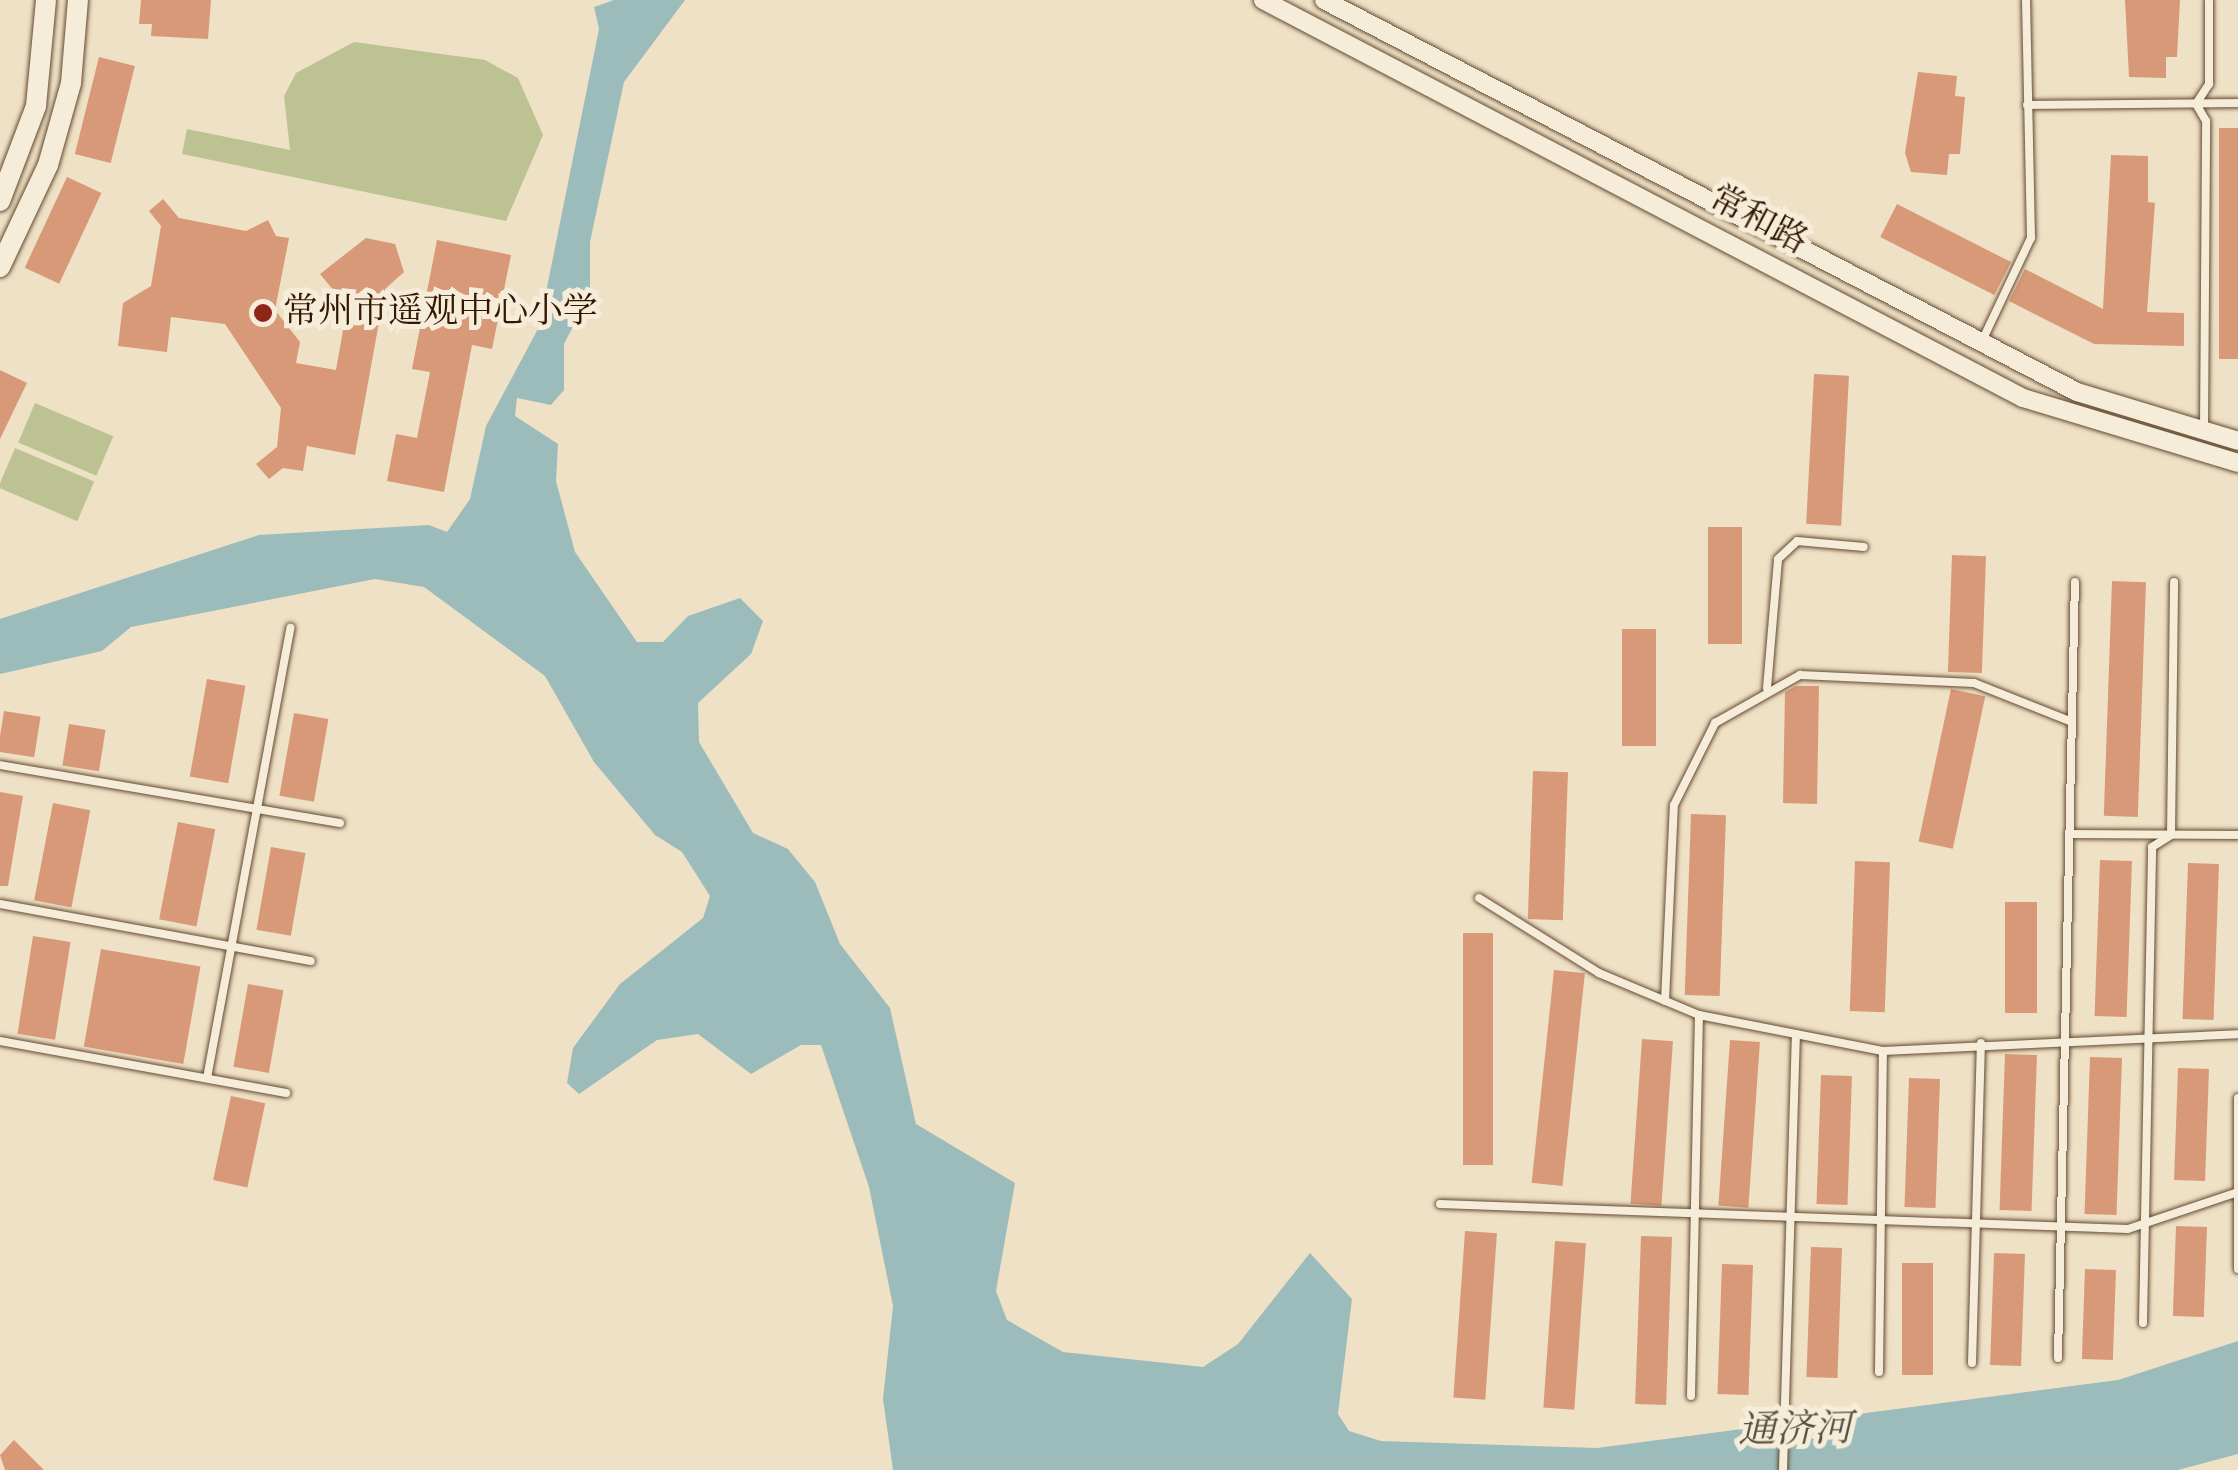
<!DOCTYPE html>
<html>
<head>
<meta charset="utf-8">
<style>
	body { margin:0 }
	#map { position:relative; width:2238px; height:1470px; overflow:hidden; background:#efe1c5; font-family:"IM FELL English","Noto Serif SC",serif }
	div>[style] { position:absolute }
	[style*='--x'] { left:calc(var(--x)*1px); top:calc(var(--y)*1px); width:calc(var(--w)*1px); rotate:calc(var(--a)*1deg) }
	.green>* { inset:0; background:#bcc292; transform-origin:0 0 }
	.water>* { inset:0; background:#9cbcbb }
	.building>* { inset:0; background:#d89978; transform-origin:0 0 }
	.roads { filter:drop-shadow(0 0 2px #634a31) drop-shadow(0 0 2px #634a31) }
	.service>* { height:8px; margin:-4px; padding:0 4px; transform-origin:4px; border-radius:4px; background:#f5ecd9 }
	.tertiary>* { height:18px; margin:-9px; padding:0 9px; transform-origin:9px; border-radius:9px; background:#f5ecd9 }
	.secondary>* { height:20px; margin:-10px; padding:0 10px; transform-origin:10px; border-radius:10px; background:#f5ecd9 }
	.dots>* { width:28px; height:28px; translate:-50% -50%; box-sizing:border-box; border:5px solid #f5ecd9; border-radius:50% }
	span { translate:-50% -50%; white-space:nowrap; text-align:center; line-height:1.15; -webkit-text-stroke:10px #f5ecd9; paint-order:stroke }
	.street-label { font-size:35px; color:#341700 }
	.poi-label { font-size:35px; color:#341700 }
	.left { translate:0 -50%; text-align:left }
	.water-label { font-size:38px; color:#585141; font-style:italic }
</style>
</head>
<body>
<div id="map">
	<div class="green">
		<div style="clip-path:polygon(354px 42px,485px 60px,518px 78px,543px 135px,506px 221px,182px 154px,187px 129px,290px 150px,284px 96px,296px 73px)"></div>
		<div style="left:35px;top:403px;width:85px;height:43px;rotate:23deg"></div>
		<div style="left:15px;top:448px;width:86px;height:43px;rotate:23deg"></div>
	</div>
	<div class="water">
		<div style="clip-path:polygon(614px 0,685px 0,624px 82px,590px 242px,590px 294px,564px 344px,564px 390px,551px 405px,517px 398px,515px 416px,558px 444px,556px 481px,575px 552px,637px 642px,663px 642px,688px 616px,740px 598px,763px 621px,751px 654px,698px 703px,699px 742px,753px 833px,788px 849px,815px 882px,840px 944px,890px 1008px,916px 1124px,1015px 1183px,996px 1291px,1007px 1320px,1063px 1352px,1203px 1367px,1238px 1344px,1310px 1253px,1352px 1299px,1338px 1414px,1349px 1431px,1381px 1441px,1597px 1448px,2118px 1380px,2238px 1341px,2238px 1454px,2178px 1470px,893px 1470px,883px 1399px,893px 1306px,869px 1187px,821px 1045px,801px 1045px,751px 1074px,698px 1034px,657px 1040px,579px 1094px,567px 1083px,573px 1048px,620px 984px,703px 918px,710px 896px,682px 852px,655px 835px,594px 762px,545px 676px,424px 587px,375px 579px,131px 627px,102px 651px,0 674px,0 619px,259px 535px,429px 525px,447px 532px,470px 499px,486px 426px,539px 327px,599px 29px,594px 7px)"></div>
	</div>
	<div class="building">
		<div style="clip-path:polygon(141px 0,211px 0,208px 39px,151px 36px,152px 24px,139px 24px)"></div>
		<div style="clip-path:polygon(2125px 0,2180px 0,2177px 57px,2166px 57px,2166px 78px,2129px 77px)"></div>
		<div style="left:99px;top:57px;width:37px;height:100px;rotate:14deg"></div>
		<div style="clip-path:polygon(1918px 72px,1957px 76px,1955px 96px,1965px 97px,1960px 154px,1949px 154px,1947px 175px,1911px 172px,1905px 153px)"></div>
		<div style="left:2219px;top:128px;width:19px;height:231px"></div>
		<div style="clip-path:polygon(2111px 155px,2148px 156px,2148px 202px,2155px 203px,2147px 312px,2184px 313px,2184px 346px,2094px 344px,2009px 301px,2025px 269px,2103px 309px)"></div>
		<div style="left:67px;top:177px;width:38px;height:100px;rotate:25deg"></div>
		<div style="clip-path:polygon(163px 199px,179px 218px,246px 231px,268px 220px,276px 236px,289px 238px,275px 310px,300px 342px,296px 363px,336px 370px,347px 307px,320px 274px,366px 238px,395px 244px,404px 272px,385px 289px,355px 455px,307px 446px,303px 471px,283px 468px,269px 479px,256px 464px,277px 447px,281px 408px,225px 324px,171px 317px,167px 352px,118px 346px,123px 303px,151px 286px,161px 226px,149px 211px)"></div>
		<div style="left:1897px;top:204px;width:128px;height:37px;rotate:27deg"></div>
		<div style="clip-path:polygon(437px 240px,511px 255px,492px 349px,472px 345px,444px 492px,387px 481px,396px 434px,417px 438px,430px 372px,412px 369px)"></div>
		<div style="clip-path:polygon(0 370px,27px 383px,0 439px)"></div>
		<div style="left:1814px;top:374px;width:35px;height:150px;rotate:3deg"></div>
		<div style="left:1708px;top:527px;width:34px;height:117px"></div>
		<div style="left:1952px;top:555px;width:34px;height:117px;rotate:2deg"></div>
		<div style="left:2112px;top:581px;width:34px;height:235px;rotate:2deg"></div>
		<div style="left:1622px;top:629px;width:34px;height:117px"></div>
		<div style="left:207px;top:679px;width:39px;height:99px;rotate:10deg"></div>
		<div style="clip-path:polygon(1796px 686px,1819px 686px,1817px 804px,1783px 803px,1785px 692px)"></div>
		<div style="left:1951px;top:689px;width:35px;height:156px;rotate:12deg"></div>
		<div style="left:4px;top:711px;width:37px;height:41px;rotate:9deg"></div>
		<div style="left:294px;top:713px;width:35px;height:84px;rotate:10deg"></div>
		<div style="left:69px;top:724px;width:37px;height:42px;rotate:9deg"></div>
		<div style="left:1533px;top:771px;width:35px;height:148px;rotate:2deg"></div>
		<div style="clip-path:polygon(0 792px,23px 796px,8px 886px,0 886px)"></div>
		<div style="left:53px;top:803px;width:38px;height:99px;rotate:11deg"></div>
		<div style="left:1691px;top:814px;width:35px;height:181px;rotate:2deg"></div>
		<div style="left:178px;top:822px;width:38px;height:99px;rotate:11deg"></div>
		<div style="left:271px;top:847px;width:35px;height:84px;rotate:10deg"></div>
		<div style="left:2100px;top:860px;width:32px;height:156px;rotate:2deg"></div>
		<div style="left:1855px;top:861px;width:35px;height:150px;rotate:2deg"></div>
		<div style="left:2188px;top:863px;width:31px;height:156px;rotate:2deg"></div>
		<div style="left:2005px;top:902px;width:32px;height:111px"></div>
		<div style="left:1463px;top:933px;width:30px;height:232px"></div>
		<div style="left:33px;top:936px;width:38px;height:99px;rotate:9deg"></div>
		<div style="left:101px;top:949px;width:101px;height:99px;rotate:10deg"></div>
		<div style="left:1554px;top:970px;width:31px;height:214px;rotate:6deg"></div>
		<div style="left:248px;top:984px;width:36px;height:84px;rotate:10deg"></div>
		<div style="left:1642px;top:1039px;width:31px;height:165px;rotate:4deg"></div>
		<div style="left:1730px;top:1040px;width:30px;height:166px;rotate:4deg"></div>
		<div style="left:2005px;top:1054px;width:32px;height:156px;rotate:2deg"></div>
		<div style="left:2090px;top:1057px;width:32px;height:157px;rotate:2deg"></div>
		<div style="left:2178px;top:1068px;width:31px;height:112px;rotate:2deg"></div>
		<div style="left:1821px;top:1075px;width:31px;height:129px;rotate:2deg"></div>
		<div style="left:1909px;top:1078px;width:31px;height:129px;rotate:2deg"></div>
		<div style="left:231px;top:1096px;width:35px;height:86px;rotate:12deg"></div>
		<div style="left:2176px;top:1226px;width:31px;height:90px;rotate:2deg"></div>
		<div style="left:1465px;top:1231px;width:32px;height:167px;rotate:4deg"></div>
		<div style="left:1641px;top:1236px;width:31px;height:168px;rotate:2deg"></div>
		<div style="left:1555px;top:1241px;width:31px;height:167px;rotate:4deg"></div>
		<div style="left:1811px;top:1247px;width:31px;height:130px;rotate:2deg"></div>
		<div style="left:1994px;top:1253px;width:31px;height:112px;rotate:2deg"></div>
		<div style="left:1902px;top:1263px;width:31px;height:112px"></div>
		<div style="left:1722px;top:1264px;width:31px;height:130px;rotate:2deg"></div>
		<div style="left:2085px;top:1269px;width:31px;height:90px;rotate:2deg"></div>
		<div style="clip-path:polygon(14px 1440px,44px 1470px,5px 1470px,0 1455px)"></div>
	</div>
	<div class="roads">
		<div class="service">
			<div style="--x:2027;--y:105;--w:211;--a:-0.5"></div>
			<div style="--x:1982;--y:341;--w:114;--a:-64.6"></div>
			<div style="--x:2031;--y:238;--w:238;--a:-91.2"></div>
			<div style="--x:2204;--y:429;--w:308;--a:-89.6"></div>
			<div style="--x:2206;--y:121;--w:20;--a:-120"></div>
			<div style="--x:2196;--y:104;--w:24;--a:-57"></div>
			<div style="--x:2209;--y:84;--w:84;--a:-90"></div>
			<div style="--x:1767;--y:688;--w:129;--a:-85.1"></div>
			<div style="--x:1778;--y:559;--w:26;--a:-43"></div>
			<div style="--x:1797;--y:541;--w:67;--a:5.1"></div>
			<div style="--x:0;--y:765;--w:345;--a:9.7"></div>
			<div style="--x:2070;--y:834;--w:168;--a:0.3"></div>
			<div style="--x:1479;--y:898;--w:142;--a:32"></div>
			<div style="--x:1599;--y:973;--w:108;--a:22.8"></div>
			<div style="--x:1699;--y:1015;--w:187;--a:11.1"></div>
			<div style="--x:1883;--y:1051;--w:355;--a:-2.7"></div>
			<div style="--x:0;--y:904;--w:316;--a:10.4"></div>
			<div style="--x:1665;--y:1001;--w:196;--a:-87.4"></div>
			<div style="--x:1674;--y:805;--w:92;--a:-63.4"></div>
			<div style="--x:1715;--y:723;--w:98;--a:-29.5"></div>
			<div style="--x:1800;--y:675;--w:174;--a:2.6"></div>
			<div style="--x:1974;--y:683;--w:105;--a:21.7"></div>
			<div style="--x:0;--y:1041;--w:291;--a:10.3"></div>
			<div style="--x:207;--y:1078;--w:458;--a:-79.5"></div>
			<div style="--x:2238;--y:1098;--w:171;--a:90"></div>
			<div style="--x:1440;--y:1204;--w:688;--a:2.08"></div>
			<div style="--x:2128;--y:1229;--w:113;--a:-18.6"></div>
			<div style="--x:2143;--y:1323;--w:476;--a:-88.9"></div>
			<div style="--x:2152;--y:847;--w:22;--a:-32"></div>
			<div style="--x:2171;--y:835;--w:253;--a:-89.3"></div>
			<div style="--x:2058;--y:1358;--w:776;--a:-88.75"></div>
			<div style="--x:1972;--y:1363;--w:320;--a:-88.4"></div>
			<div style="--x:1879;--y:1372;--w:321;--a:-89.3"></div>
			<div style="--x:1691;--y:1396;--w:381;--a:-88.8"></div>
			<div style="--x:1783;--y:1470;--w:436;--a:-88.3"></div>
		</div>
		<div class="tertiary">
			<div style="--x:1263;--y:0;--w:858;--a:27.64"></div>
			<div style="--x:2023;--y:398;--w:225;--a:16.8"></div>
			<div style="--x:1324;--y:0;--w:849;--a:27.5"></div>
			<div style="--x:2077;--y:392;--w:168;--a:16.9"></div>
		</div>
		<div class="secondary">
			<div style="--x:0;--y:201;--w:102;--a:-69.2"></div>
			<div style="--x:36;--y:106;--w:106;--a:-84.6"></div>
			<div style="--x:0;--y:267;--w:113;--a:-64.8"></div>
			<div style="--x:48;--y:165;--w:85;--a:-74.3"></div>
			<div style="--x:71;--y:83;--w:83;--a:-85.2"></div>
		</div>
	</div>
	<div class="dots">
		<div style="left:263px;top:313px;background:#8f2418"></div>
	</div>
	<div class="street-label">
		<span style="left:1758px;top:221px;rotate:28deg">常和路</span>
	</div>
	<div class="poi-label">
		<span class="left" style="left:283px;top:313px">常州市遥观中心小学</span>
	</div>
	<div class="water-label">
		<span style="left:1795px;top:1432px;rotate:-1deg">通济河</span>
	</div>
</div>
</body>
</html>
